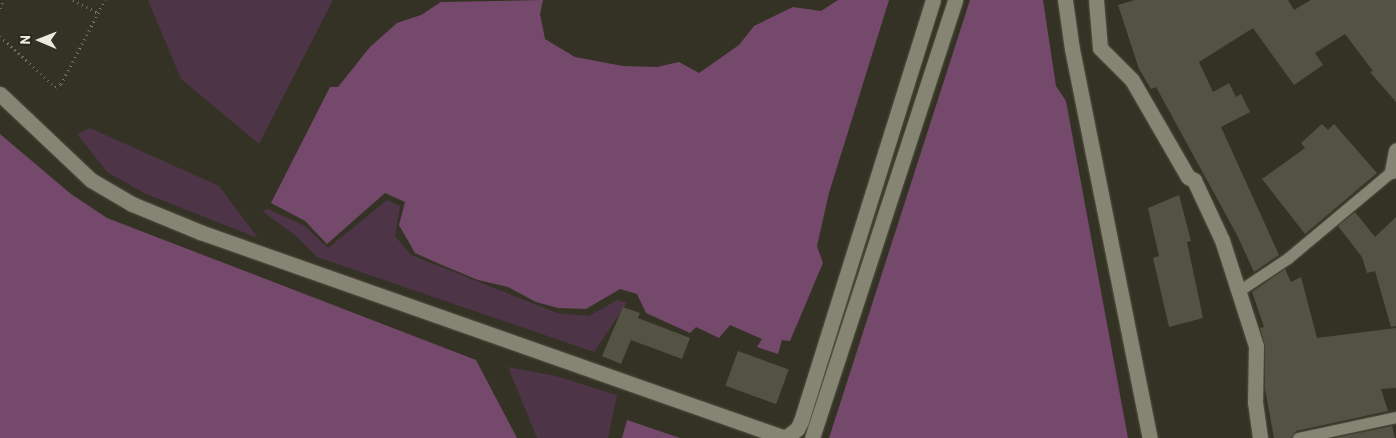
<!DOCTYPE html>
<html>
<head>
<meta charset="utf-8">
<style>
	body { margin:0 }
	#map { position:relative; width:1396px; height:438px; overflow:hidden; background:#343224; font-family:Barlow,sans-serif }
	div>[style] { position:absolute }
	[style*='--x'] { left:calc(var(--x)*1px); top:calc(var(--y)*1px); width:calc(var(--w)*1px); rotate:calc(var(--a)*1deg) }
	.green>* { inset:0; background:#4d3447 }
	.water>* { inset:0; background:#75496b }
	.building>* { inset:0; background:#545343; transform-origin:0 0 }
	.path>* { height:3px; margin-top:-1.5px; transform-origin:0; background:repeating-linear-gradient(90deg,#78766a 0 1px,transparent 0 5px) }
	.roads { filter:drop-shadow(0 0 1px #515043) drop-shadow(0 0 1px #515043) }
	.lane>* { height:11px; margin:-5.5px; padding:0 5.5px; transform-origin:5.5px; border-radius:5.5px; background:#868574 }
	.street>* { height:15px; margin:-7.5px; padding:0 7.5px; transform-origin:7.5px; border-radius:7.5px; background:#868574 }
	span { translate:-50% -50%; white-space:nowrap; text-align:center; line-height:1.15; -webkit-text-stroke:4.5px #2a281a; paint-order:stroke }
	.north { position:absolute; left:15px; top:15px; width:50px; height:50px; -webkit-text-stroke:4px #2a281a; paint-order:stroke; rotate:271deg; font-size:14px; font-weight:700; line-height:20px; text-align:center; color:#ebeae1 }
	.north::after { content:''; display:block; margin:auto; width:18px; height:22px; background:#ebeae1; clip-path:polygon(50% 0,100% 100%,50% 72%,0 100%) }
</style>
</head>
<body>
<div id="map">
	<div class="green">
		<div style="clip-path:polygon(148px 0,333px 0,259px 144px,181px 79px)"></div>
		<div style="clip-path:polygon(90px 128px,219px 186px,258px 238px,146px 194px,107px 172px,77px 134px)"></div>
		<div style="clip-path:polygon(387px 200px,400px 206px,395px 236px,411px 255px,557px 313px,589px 316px,617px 300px,627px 303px,594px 352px,317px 257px,296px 236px,262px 211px,268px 209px,305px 226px,328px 248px)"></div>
		<div style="clip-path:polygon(508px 367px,556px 376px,617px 395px,608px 438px,537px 438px)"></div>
	</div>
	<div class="water">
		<div style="clip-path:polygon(543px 0,540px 14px,545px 39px,575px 57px,623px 66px,657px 67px,679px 62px,699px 73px,739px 45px,754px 26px,793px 7px,821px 11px,838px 0,889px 0,829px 193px,817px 246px,823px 263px,790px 341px,782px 340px,778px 354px,757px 347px,762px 339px,730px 325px,719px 338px,696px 327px,690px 333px,646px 313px,637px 294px,620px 289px,586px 309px,558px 308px,536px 302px,508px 287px,478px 280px,442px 265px,415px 253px,399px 225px,405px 202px,385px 193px,327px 244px,305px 221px,271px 203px,330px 87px,338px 87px,370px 47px,397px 23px,421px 15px,441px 2px)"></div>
		<div style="clip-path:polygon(970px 0,1043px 0,1056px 86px,1066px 101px,1128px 438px,829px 438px)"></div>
		<div style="clip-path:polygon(0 134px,71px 194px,107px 218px,476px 360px,517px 438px,0 438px)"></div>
		<div style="clip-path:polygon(627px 420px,680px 438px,622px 438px)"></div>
	</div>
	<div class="building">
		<div style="clip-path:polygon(1135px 0,1288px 0,1294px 10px,1311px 0,1396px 0,1396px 102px,1370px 72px,1373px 71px,1345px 34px,1315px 53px,1323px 65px,1294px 85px,1253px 28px,1199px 62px,1213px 92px,1229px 83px,1236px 97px,1241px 94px,1250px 112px,1221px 127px,1279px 255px,1254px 272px,1237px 235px,1156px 87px,1151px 89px,1139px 69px,1118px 5px)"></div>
		<div style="clip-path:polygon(1322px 124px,1328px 130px,1334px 124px,1377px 173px,1305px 234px,1262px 179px,1305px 148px,1301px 143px)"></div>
		<div style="clip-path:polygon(1179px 195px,1191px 241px,1187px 242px,1203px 318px,1169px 327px,1153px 258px,1159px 256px,1148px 208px)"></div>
		<div style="clip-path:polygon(1355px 212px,1375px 237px,1396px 217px,1396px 326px,1391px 327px,1375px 271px,1367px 273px,1362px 257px,1338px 226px)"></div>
		<div style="clip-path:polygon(1285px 269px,1291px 282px,1301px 277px,1317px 338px,1396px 328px,1396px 388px,1381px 389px,1388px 411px,1296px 431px,1291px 438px,1274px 438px,1265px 389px,1265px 346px,1260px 328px,1264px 327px,1252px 292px)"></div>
		<div style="clip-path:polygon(623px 307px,640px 313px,638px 318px,690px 338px,682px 359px,631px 340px,621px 364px,602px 356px)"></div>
		<div style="left:738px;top:351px;width:54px;height:37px;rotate:20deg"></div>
		<div style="clip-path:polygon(1392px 426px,1395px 438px,1334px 438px)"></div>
	</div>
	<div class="path">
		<div style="--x:73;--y:0;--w:29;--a:27"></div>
		<div style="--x:0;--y:8;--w:9;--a:-63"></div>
		<div style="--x:0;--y:36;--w:75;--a:42.8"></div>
		<div style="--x:55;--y:87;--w:7;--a:-27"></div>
		<div style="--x:61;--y:84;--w:95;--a:-62.4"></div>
	</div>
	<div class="roads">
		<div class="lane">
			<div style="--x:1240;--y:290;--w:58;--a:-33.7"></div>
			<div style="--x:1288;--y:258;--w:136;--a:-39.9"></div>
			<div style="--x:1298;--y:438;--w:100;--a:-12.1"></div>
		</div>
		<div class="street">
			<div style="--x:1065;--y:0;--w:49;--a:81.9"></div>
			<div style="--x:1072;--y:49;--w:397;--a:78.7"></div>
			<div style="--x:1096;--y:0;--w:48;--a:85.2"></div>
			<div style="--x:1100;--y:48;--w:45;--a:45"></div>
			<div style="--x:1132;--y:80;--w:112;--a:60"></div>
			<div style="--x:1188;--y:177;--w:7;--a:27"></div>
			<div style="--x:1194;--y:180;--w:66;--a:65"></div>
			<div style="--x:1222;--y:240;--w:111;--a:72.2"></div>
			<div style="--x:1256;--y:346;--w:56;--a:91"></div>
			<div style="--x:1255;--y:402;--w:36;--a:82"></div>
			<div style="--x:0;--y:94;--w:125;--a:43.4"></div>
			<div style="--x:91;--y:180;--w:48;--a:30.3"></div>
			<div style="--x:132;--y:204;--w:74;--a:22.4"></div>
			<div style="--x:200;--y:232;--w:620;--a:19.4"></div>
			<div style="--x:785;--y:438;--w:15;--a:-37"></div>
			<div style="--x:797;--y:429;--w:9;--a:-63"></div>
			<div style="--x:801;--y:421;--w:441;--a:-72.6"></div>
			<div style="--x:1392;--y:171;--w:21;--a:-79"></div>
			<div style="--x:812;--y:438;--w:461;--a:-71.9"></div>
		</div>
	</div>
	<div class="north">N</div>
</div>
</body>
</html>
